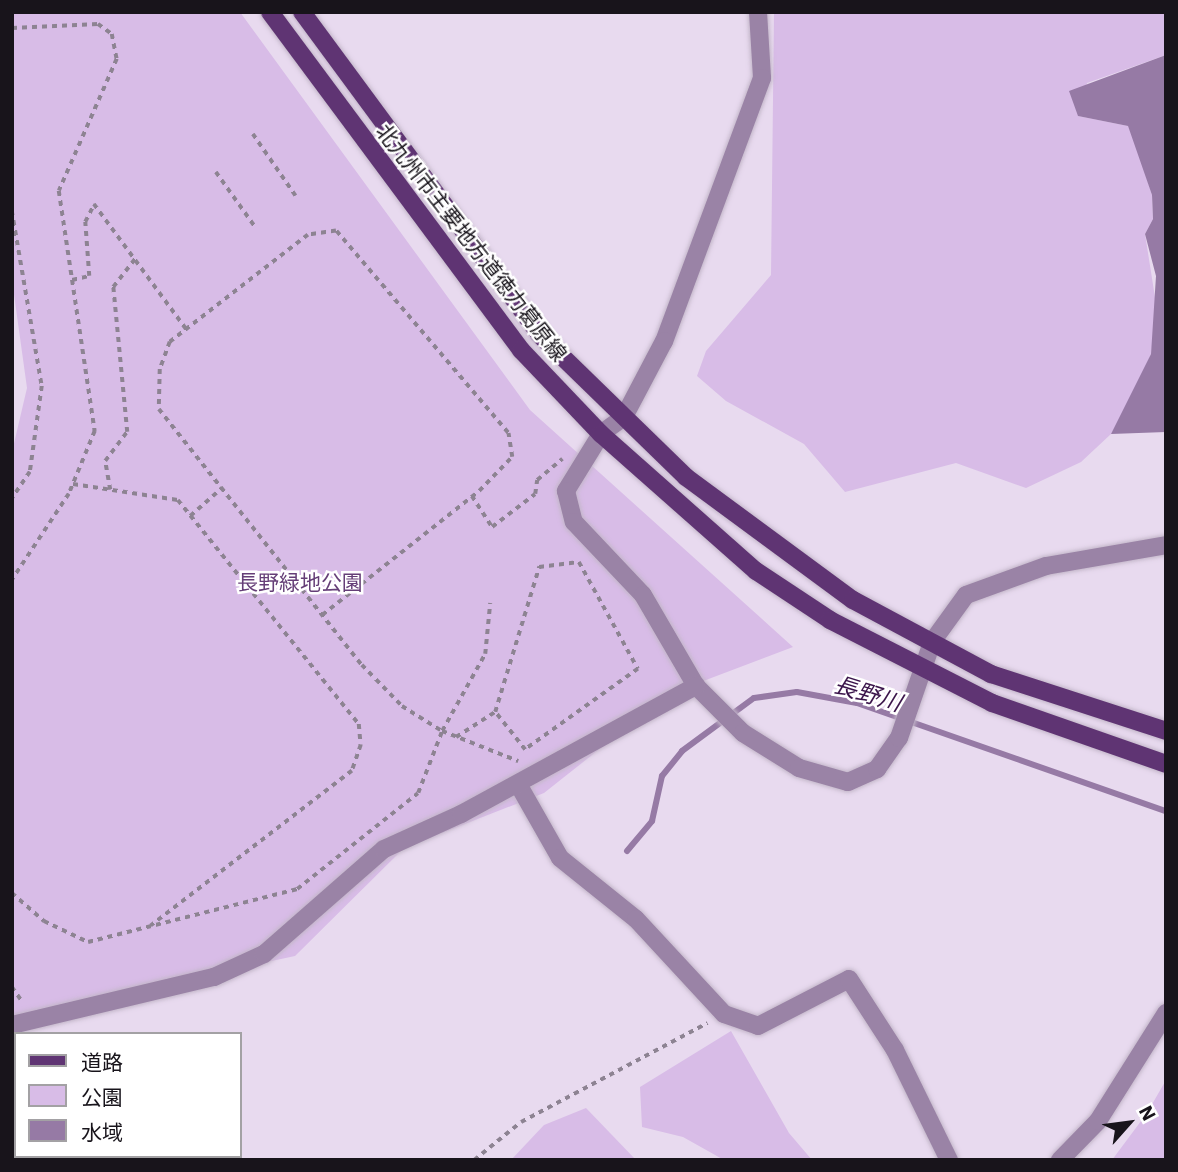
<!DOCTYPE html>
<html>
<head>
<meta charset="utf-8">
<style>
	body { margin:0 }
	#map { position:relative; width:1178px; height:1172px; overflow:hidden; background:#e8daef; font-family:"IBM Plex Sans","Noto Sans JP",sans-serif }
	div>[style] { position:absolute }
	[style*='--x'] { left:calc(var(--x)*1px); top:calc(var(--y)*1px); width:calc(var(--w)*1px); rotate:calc(var(--a)*1deg) }
	.green>* { inset:0; background:#d8bce7 }
	.water>* { inset:0; background:#967aa5 }
	.stream>* { height:6px; margin:-3px; padding:0 3px; transform-origin:3px; border-radius:3px; background:#967aa5 }
	.path>* { height:3.5px; margin-top:-1.75px; transform-origin:0; background:repeating-linear-gradient(90deg,#8d8392 0 5px,transparent 0 10px) }
	.roads { filter:drop-shadow(0 0 2px #c3b6c9) drop-shadow(0 0 2px #c3b6c9) }
	.minor>* { height:18px; margin:-9px; padding:0 9px; transform-origin:9px; border-radius:9px; background:#9a83a6 }
	.major>* { height:18px; margin:-9px; padding:0 9px; transform-origin:9px; border-radius:9px; background:#5f3473 }
	span { translate:-50% -50%; white-space:nowrap; text-align:center; line-height:1.15; -webkit-text-stroke:5px #fff; paint-order:stroke }
	.street-label { font-size:21px; color:#18141b }
	.park-label { font-size:21px; color:#653e77 }
	.water-label { font-size:23px; color:#3b154b; font-style:italic }
	.frame { position:absolute; inset:0; border:14px solid #18141b; pointer-events:none }
	.legend { position:absolute; left:14px; top:1032px; width:228px; height:126px; box-sizing:border-box; background:#fff; border:2px solid #a3a1a4; margin:0; padding:9px 12px; list-style:none; font-size:21px; color:#18141b }
	.legend li { display:flex; align-items:center; gap:14px; height:35px }
	.legend b { width:35px; border:2px solid #a3a1a4 }
	.north { position:absolute; left:1094px; top:1088px; width:70px; height:70px; -webkit-text-stroke:5px #fff; paint-order:stroke; rotate:62deg; font-size:19px; font-weight:700; line-height:28px; text-align:center; color:#18141b }
	.north::after { content:''; display:block; margin:auto; width:24px; height:32px; background:#18141b; clip-path:polygon(50% 0,100% 100%,50% 72%,0 100%) }
</style>
</head>
<body>
<div id="map">
	<div class="green">
		<div style="clip-path:polygon(12px 12px,240px 12px,530px 410px,793px 647px,669px 694px,544px 793px,404px 848px,295px 956px,13px 1016px,12px 452px,27px 388px,12px 280px)"></div>
		<div style="clip-path:polygon(774px 12px,1166px 12px,1166px 55px,1087px 83px,1078px 116px,1128px 126px,1135px 141px,1152px 195px,1153px 219px,1145px 234px,1157px 310px,1151px 354px,1131px 401px,1111px 434px,1081px 462px,1026px 488px,956px 463px,845px 492px,804px 444px,726px 401px,697px 376px,706px 351px,771px 275px)"></div>
		<div style="clip-path:polygon(731px 1031px,789px 1133px,812px 1160px,724px 1160px,683px 1137px,642px 1127px,640px 1087px)"></div>
		<div style="clip-path:polygon(1166px 1080px,1166px 1160px,1112px 1160px,1147px 1113px)"></div>
		<div style="clip-path:polygon(586px 1108px,636px 1160px,511px 1160px,544px 1125px)"></div>
	</div>
	<div class="water">
		<div style="clip-path:polygon(1166px 55px,1166px 432px,1111px 434px,1151px 354px,1156px 276px,1145px 234px,1153px 219px,1152px 195px,1128px 126px,1078px 116px,1069px 91px)"></div>
	</div>
	<div class="stream">
		<div style="--x:627;--y:851;--w:39;--a:-50"></div>
		<div style="--x:652;--y:821;--w:46;--a:-77.5"></div>
		<div style="--x:662;--y:776;--w:32;--a:-51"></div>
		<div style="--x:682;--y:751;--w:89;--a:-36.4"></div>
		<div style="--x:754;--y:698;--w:43;--a:-7.9"></div>
		<div style="--x:797;--y:692;--w:61;--a:10.4"></div>
		<div style="--x:857;--y:703;--w:327;--a:19.3"></div>
	</div>
	<div class="path">
		<div style="--x:12;--y:28;--w:86;--a:-2.7"></div>
		<div style="--x:98;--y:24;--w:17;--a:36"></div>
		<div style="--x:112;--y:34;--w:25;--a:79"></div>
		<div style="--x:117;--y:59;--w:144;--a:113.7"></div>
		<div style="--x:59;--y:191;--w:243;--a:81.5"></div>
		<div style="--x:95;--y:431;--w:68;--a:112.4"></div>
		<div style="--x:69;--y:494;--w:103;--a:123.5"></div>
		<div style="--x:253;--y:134;--w:75;--a:55.3"></div>
		<div style="--x:216;--y:172;--w:69;--a:54.5"></div>
		<div style="--x:12;--y:211;--w:178;--a:80.3"></div>
		<div style="--x:42;--y:386;--w:87;--a:97.9"></div>
		<div style="--x:30;--y:472;--w:32;--a:124"></div>
		<div style="--x:72;--y:280;--w:17;--a:-13"></div>
		<div style="--x:89;--y:276;--w:54;--a:-94.2"></div>
		<div style="--x:85;--y:222;--w:20;--a:-63"></div>
		<div style="--x:94;--y:204;--w:157;--a:53.6"></div>
		<div style="--x:73;--y:484;--w:106;--a:8.7"></div>
		<div style="--x:178;--y:500;--w:288;--a:51.1"></div>
		<div style="--x:359;--y:724;--w:21;--a:85"></div>
		<div style="--x:361;--y:745;--w:28;--a:109"></div>
		<div style="--x:352;--y:771;--w:254;--a:142.4"></div>
		<div style="--x:110;--y:490;--w:29;--a:-100"></div>
		<div style="--x:105;--y:461;--w:36;--a:-53"></div>
		<div style="--x:127;--y:432;--w:146;--a:-95.5"></div>
		<div style="--x:113;--y:287;--w:36;--a:-52"></div>
		<div style="--x:472;--y:496;--w:37;--a:57"></div>
		<div style="--x:492;--y:527;--w:54;--a:-37.5"></div>
		<div style="--x:535;--y:494;--w:14;--a:-82"></div>
		<div style="--x:537;--y:480;--w:33;--a:-40"></div>
		<div style="--x:190;--y:516;--w:43;--a:-41.2"></div>
		<div style="--x:322;--y:615;--w:200;--a:-38.3"></div>
		<div style="--x:479;--y:491;--w:47;--a:-45.9"></div>
		<div style="--x:512;--y:457;--w:24;--a:-99"></div>
		<div style="--x:508;--y:433;--w:265;--a:-130.4"></div>
		<div style="--x:336;--y:231;--w:28;--a:172"></div>
		<div style="--x:308;--y:235;--w:175;--a:142.2"></div>
		<div style="--x:170;--y:342;--w:29;--a:110"></div>
		<div style="--x:160;--y:369;--w:40;--a:91.4"></div>
		<div style="--x:159;--y:409;--w:327;--a:51.6"></div>
		<div style="--x:362;--y:665;--w:57;--a:45.7"></div>
		<div style="--x:402;--y:706;--w:47;--a:32"></div>
		<div style="--x:442;--y:731;--w:82;--a:21.5"></div>
		<div style="--x:456;--y:737;--w:46;--a:-32.7"></div>
		<div style="--x:495;--y:712;--w:152;--a:-73.1"></div>
		<div style="--x:539;--y:567;--w:40;--a:-7.1"></div>
		<div style="--x:579;--y:562;--w:122;--a:61.1"></div>
		<div style="--x:638;--y:669;--w:139;--a:144.4"></div>
		<div style="--x:525;--y:750;--w:48;--a:-128.3"></div>
		<div style="--x:12;--y:893;--w:43;--a:41.2"></div>
		<div style="--x:44;--y:921;--w:49;--a:25.5"></div>
		<div style="--x:88;--y:942;--w:216;--a:-14.2"></div>
		<div style="--x:297;--y:889;--w:154;--a:-38.4"></div>
		<div style="--x:418;--y:793;--w:66;--a:-68.8"></div>
		<div style="--x:442;--y:731;--w:88;--a:-60.8"></div>
		<div style="--x:485;--y:654;--w:51;--a:-84.4"></div>
		<div style="--x:12;--y:987;--w:19;--a:55"></div>
		<div style="--x:474;--y:1160;--w:60;--a:-39"></div>
		<div style="--x:521;--y:1122;--w:211;--a:-28"></div>
	</div>
	<div class="roads">
		<div class="minor">
			<div style="--x:758;--y:12;--w:66;--a:86.5"></div>
			<div style="--x:762;--y:78;--w:281;--a:110.4"></div>
			<div style="--x:664;--y:341;--w:86;--a:117.8"></div>
			<div style="--x:624;--y:417;--w:29;--a:144"></div>
			<div style="--x:601;--y:434;--w:67;--a:121.6"></div>
			<div style="--x:566;--y:491;--w:32;--a:76"></div>
			<div style="--x:574;--y:522;--w:100;--a:46.6"></div>
			<div style="--x:643;--y:595;--w:105;--a:59.8"></div>
			<div style="--x:696;--y:686;--w:66;--a:45"></div>
			<div style="--x:743;--y:733;--w:66;--a:32"></div>
			<div style="--x:799;--y:768;--w:51;--a:15.9"></div>
			<div style="--x:848;--y:782;--w:32;--a:-24"></div>
			<div style="--x:877;--y:769;--w:38;--a:-55"></div>
			<div style="--x:899;--y:738;--w:102;--a:-71"></div>
			<div style="--x:932;--y:642;--w:58;--a:-54.1"></div>
			<div style="--x:966;--y:595;--w:85;--a:-19.9"></div>
			<div style="--x:1046;--y:566;--w:122;--a:-9.9"></div>
			<div style="--x:518;--y:784;--w:85;--a:60.4"></div>
			<div style="--x:560;--y:858;--w:97;--a:38.8"></div>
			<div style="--x:636;--y:919;--w:129;--a:47.2"></div>
			<div style="--x:724;--y:1014;--w:36;--a:19"></div>
			<div style="--x:758;--y:1026;--w:102;--a:-27.3"></div>
			<div style="--x:849;--y:979;--w:85;--a:57.1"></div>
			<div style="--x:895;--y:1050;--w:123;--a:63.9"></div>
			<div style="--x:12;--y:1025;--w:208;--a:-13.4"></div>
			<div style="--x:214;--y:977;--w:55;--a:-24.7"></div>
			<div style="--x:264;--y:954;--w:159;--a:-41.2"></div>
			<div style="--x:384;--y:849;--w:85;--a:-24.4"></div>
			<div style="--x:461;--y:814;--w:268;--a:-28.6"></div>
			<div style="--x:1060;--y:1160;--w:54;--a:-45.7"></div>
			<div style="--x:1098;--y:1121;--w:128;--a:-57.8"></div>
		</div>
		<div class="major">
			<div style="--x:270;--y:12;--w:421;--a:53.4"></div>
			<div style="--x:521;--y:350;--w:116;--a:46.4"></div>
			<div style="--x:601;--y:434;--w:207;--a:41.5"></div>
			<div style="--x:756;--y:571;--w:89;--a:33.5"></div>
			<div style="--x:830;--y:620;--w:182;--a:27.1"></div>
			<div style="--x:992;--y:703;--w:184;--a:19.3"></div>
			<div style="--x:302;--y:12;--w:400;--a:53.6"></div>
			<div style="--x:539;--y:334;--w:205;--a:44.2"></div>
			<div style="--x:686;--y:477;--w:207;--a:36.4"></div>
			<div style="--x:853;--y:600;--w:157;--a:28.2"></div>
			<div style="--x:991;--y:674;--w:184;--a:18"></div>
		</div>
	</div>
	<div class="street-label">
		<span style="left:472px;top:242px;rotate:52deg">北九州市主要地方道徳力葛原線</span>
	</div>
	<div class="park-label">
		<span style="left:300px;top:582px">長野緑地公園</span>
	</div>
	<div class="water-label">
		<span style="left:868px;top:693px;rotate:17deg">長野川</span>
	</div>
	<div class="frame"></div>
	<ul class="legend">
	<li><b style="height:9px;background:#5f3473"></b>道路</li>
	<li><b style="height:19px;background:#d8bce7"></b>公園</li>
	<li><b style="height:19px;background:#967aa5"></b>水域</li>
	</ul>
	<div class="north">N</div>
</div>
</body>
</html>
